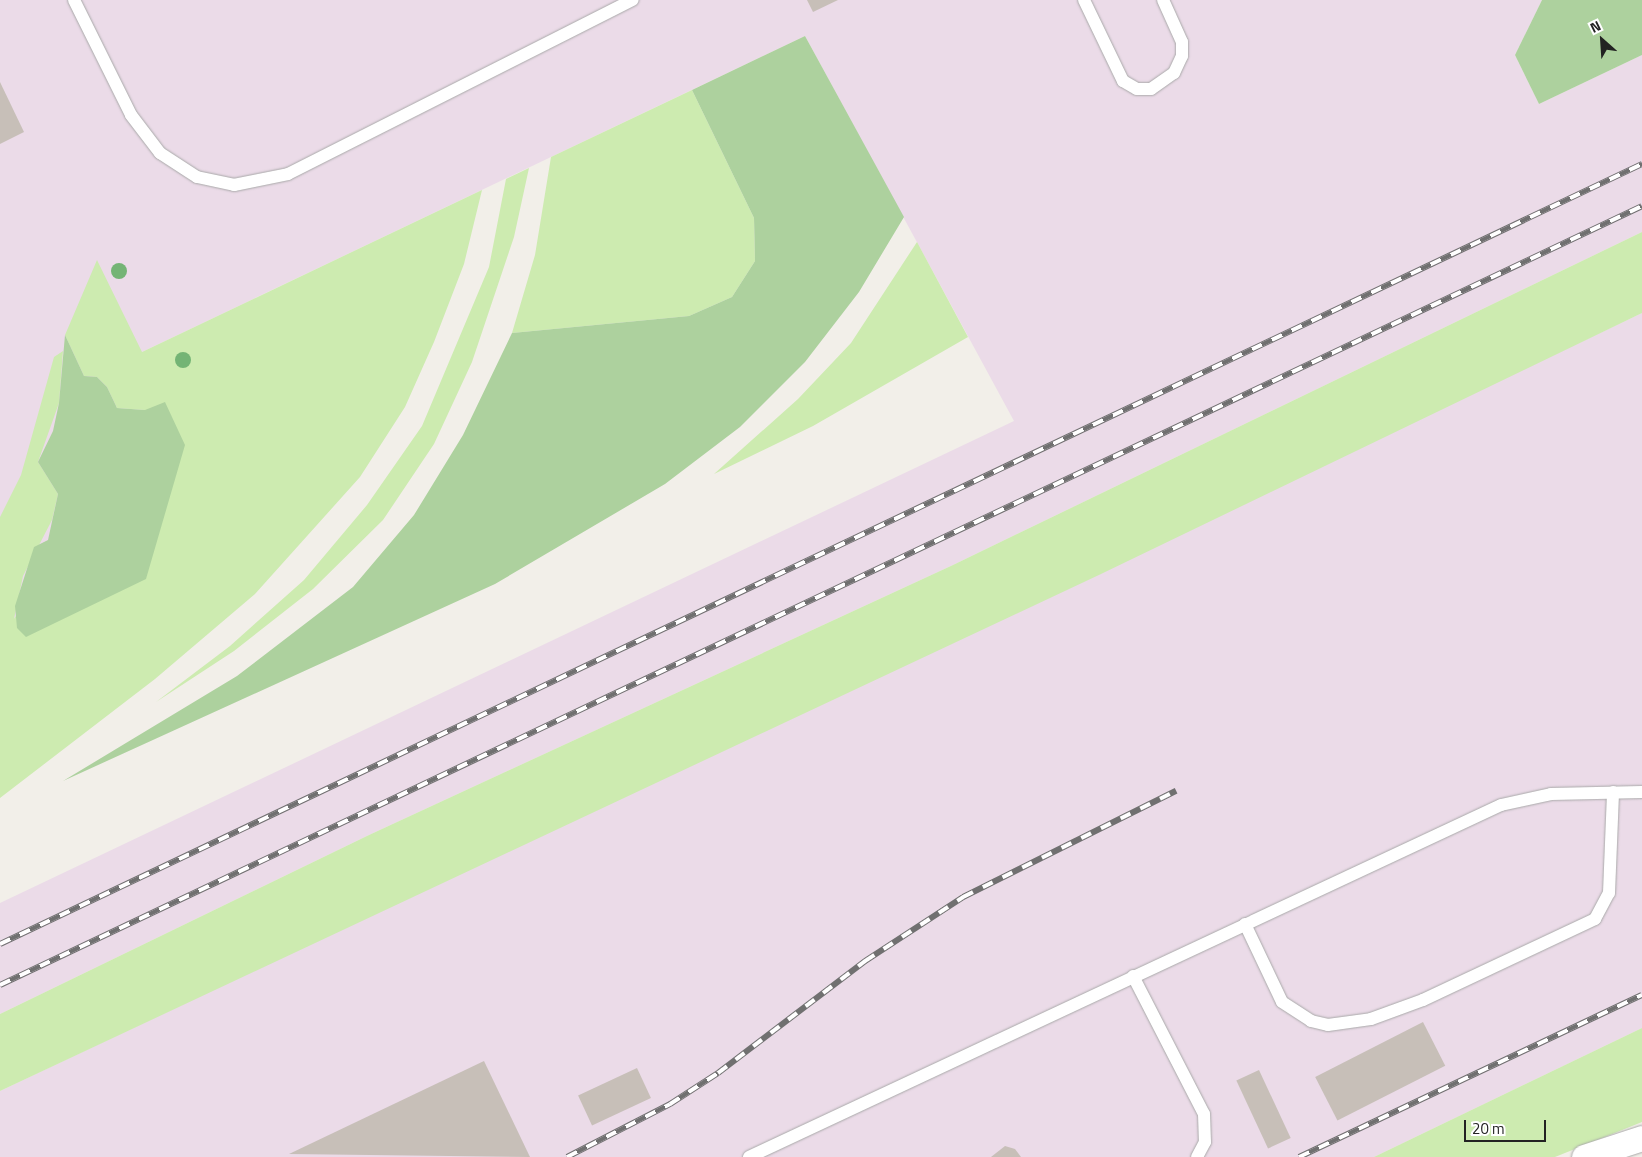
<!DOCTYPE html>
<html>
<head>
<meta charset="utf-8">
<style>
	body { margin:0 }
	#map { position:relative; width:1642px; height:1157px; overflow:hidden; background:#f2efe9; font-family:"Titillium Web",sans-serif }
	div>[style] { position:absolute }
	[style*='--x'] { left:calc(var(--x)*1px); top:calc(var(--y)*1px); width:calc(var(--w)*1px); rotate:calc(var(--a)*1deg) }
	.industrial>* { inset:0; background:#ebdbe8 }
	.grass>* { inset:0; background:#cdebb0 }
	.forest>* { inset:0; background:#add19e }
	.building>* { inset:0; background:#c7bfb8; transform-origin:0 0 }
	.roads { filter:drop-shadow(0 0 1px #a9a9a9) drop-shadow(0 0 1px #a9a9a9) }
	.lane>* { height:12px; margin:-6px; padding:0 6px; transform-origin:6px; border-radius:6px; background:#fff }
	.street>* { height:25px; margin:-12.5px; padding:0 12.5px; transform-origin:12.5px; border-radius:12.5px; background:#fff }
	.rail>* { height:5.5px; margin-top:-2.75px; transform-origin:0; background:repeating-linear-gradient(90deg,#fff 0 11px,#707070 0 22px); box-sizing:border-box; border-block:1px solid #707070 }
	.trees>* { width:16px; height:16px; margin:-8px; border-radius:50%; background:#74b475 }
	span { translate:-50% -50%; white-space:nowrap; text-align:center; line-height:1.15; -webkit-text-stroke:5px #fff; paint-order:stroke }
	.north { position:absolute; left:1577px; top:15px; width:50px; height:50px; -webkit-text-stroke:4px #fff; paint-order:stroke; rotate:334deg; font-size:14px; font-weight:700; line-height:20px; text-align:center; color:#222 }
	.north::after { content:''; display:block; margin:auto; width:18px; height:22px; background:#222; clip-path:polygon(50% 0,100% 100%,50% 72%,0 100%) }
	.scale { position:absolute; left:1464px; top:1120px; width:82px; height:22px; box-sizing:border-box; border:2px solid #222; border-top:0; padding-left:6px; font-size:15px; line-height:18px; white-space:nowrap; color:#222; -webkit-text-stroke:4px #fff; paint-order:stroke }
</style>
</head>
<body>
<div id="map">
	<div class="industrial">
		<div style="clip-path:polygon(0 0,1542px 0,1515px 55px,1539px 104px,1642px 55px,1642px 232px,953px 565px,369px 835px,0 1014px,0 903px,1014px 421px,805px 36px,142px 352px,0 650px)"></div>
		<div style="clip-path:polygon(1642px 313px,1642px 1028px,1374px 1157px,0 1157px,0 1091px)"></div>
	</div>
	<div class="grass">
		<div style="clip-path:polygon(692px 90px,754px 218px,755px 261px,732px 297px,689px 316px,512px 333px,535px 255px,551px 157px)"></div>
		<div style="clip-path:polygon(529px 168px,514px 237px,472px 362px,434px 444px,383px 520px,313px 589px,234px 651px,156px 702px,230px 646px,304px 580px,367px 505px,422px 426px,489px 267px,506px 179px)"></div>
		<div style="clip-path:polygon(482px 190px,464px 264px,434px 342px,405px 407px,360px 477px,255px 594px,155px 679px,0 798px,0 517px,21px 475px,54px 357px,63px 351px,59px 403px,38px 462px,58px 494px,52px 520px,23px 576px,14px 619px,145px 410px,117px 408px,107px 387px,97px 377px,84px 376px,65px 335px,97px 260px,142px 352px)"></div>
		<div style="clip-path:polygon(1642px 232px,1642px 313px,1101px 574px,0 1091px,0 1014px,369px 835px,953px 565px)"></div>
		<div style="clip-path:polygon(917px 242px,968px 337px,813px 426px,714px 474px,798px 399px,851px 343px)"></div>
		<div style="clip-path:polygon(1642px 1028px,1642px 1122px,1555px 1157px,1374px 1157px)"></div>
	</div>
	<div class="forest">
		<div style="clip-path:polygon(1542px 0,1642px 0,1642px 55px,1539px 104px,1515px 55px)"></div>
		<div style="clip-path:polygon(805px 36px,904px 217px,859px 292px,805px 362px,740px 427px,665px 484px,495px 584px,63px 781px,237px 676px,353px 587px,414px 515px,463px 435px,512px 333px,689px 316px,732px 297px,755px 261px,754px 218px,692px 90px)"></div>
		<div style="clip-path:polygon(65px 335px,84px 376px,97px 377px,107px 387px,117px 408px,145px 410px,165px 402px,185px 445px,146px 579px,26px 637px,17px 628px,15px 606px,34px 547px,48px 540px,58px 494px,38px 462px,53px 431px,59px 403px)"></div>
	</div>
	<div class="building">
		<div style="clip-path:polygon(807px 0,838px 0,813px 12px)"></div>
		<div style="clip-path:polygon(0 82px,24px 132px,0 144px)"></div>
		<div style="left:1423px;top:1022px;width:49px;height:121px;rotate:63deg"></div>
		<div style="clip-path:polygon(484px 1061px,530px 1157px,289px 1154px)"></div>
		<div style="left:637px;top:1068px;width:33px;height:65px;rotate:65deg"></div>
		<div style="left:1259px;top:1070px;width:75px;height:25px;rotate:65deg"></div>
		<div style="clip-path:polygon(1005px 1146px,1015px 1149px,1021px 1157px,991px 1157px)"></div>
	</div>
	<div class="roads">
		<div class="lane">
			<div style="--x:74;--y:0;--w:128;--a:63.6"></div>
			<div style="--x:131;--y:115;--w:48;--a:52.7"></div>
			<div style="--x:160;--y:153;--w:44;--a:33"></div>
			<div style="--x:197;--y:177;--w:38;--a:12"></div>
			<div style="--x:234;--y:185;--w:55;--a:-11.5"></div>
			<div style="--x:288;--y:174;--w:386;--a:-26.8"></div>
			<div style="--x:1084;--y:0;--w:90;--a:64.3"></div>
			<div style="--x:1123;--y:81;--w:16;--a:30"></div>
			<div style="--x:1137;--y:89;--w:14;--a:0"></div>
			<div style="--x:1151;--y:89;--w:28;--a:-35"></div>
			<div style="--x:1174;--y:73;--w:19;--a:-65"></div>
			<div style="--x:1182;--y:56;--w:14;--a:-90"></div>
			<div style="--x:1182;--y:42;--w:46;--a:-114.3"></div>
			<div style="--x:1245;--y:924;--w:86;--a:64.6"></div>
			<div style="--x:1282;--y:1002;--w:35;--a:33"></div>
			<div style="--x:1311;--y:1021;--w:17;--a:13"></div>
			<div style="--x:1328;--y:1025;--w:43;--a:-7.9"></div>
			<div style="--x:1371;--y:1019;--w:55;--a:-20.1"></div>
			<div style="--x:1423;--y:1000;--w:190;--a:-25.2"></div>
			<div style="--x:1595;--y:919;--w:30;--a:-62"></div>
			<div style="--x:1609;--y:893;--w:101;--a:-87.7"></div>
			<div style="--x:1133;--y:976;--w:155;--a:62.8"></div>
			<div style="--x:1204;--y:1114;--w:28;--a:88"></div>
			<div style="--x:1205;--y:1142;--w:17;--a:118"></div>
			<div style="--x:749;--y:1157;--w:830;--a:-25.08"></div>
			<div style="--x:1501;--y:805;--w:51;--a:-12.4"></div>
			<div style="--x:1551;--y:794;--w:91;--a:-1.3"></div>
		</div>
		<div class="street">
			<div style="--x:1584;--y:1157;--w:61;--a:-18.1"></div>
		</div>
	</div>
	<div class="rail">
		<div style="--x:0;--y:944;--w:1818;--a:-25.41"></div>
		<div style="--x:0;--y:985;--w:1817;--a:-25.38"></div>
		<div style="--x:567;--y:1157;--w:116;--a:-27.2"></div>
		<div style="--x:670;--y:1104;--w:57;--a:-32.9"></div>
		<div style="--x:718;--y:1073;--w:185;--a:-37.3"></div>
		<div style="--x:865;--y:961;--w:117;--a:-33.1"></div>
		<div style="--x:963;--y:897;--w:238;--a:-26.5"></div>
		<div style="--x:1299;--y:1157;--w:379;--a:-25.3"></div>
	</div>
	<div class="trees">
		<div style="left:119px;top:271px"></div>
		<div style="left:183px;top:360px"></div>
	</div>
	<div class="north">N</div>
	<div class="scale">20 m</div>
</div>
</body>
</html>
